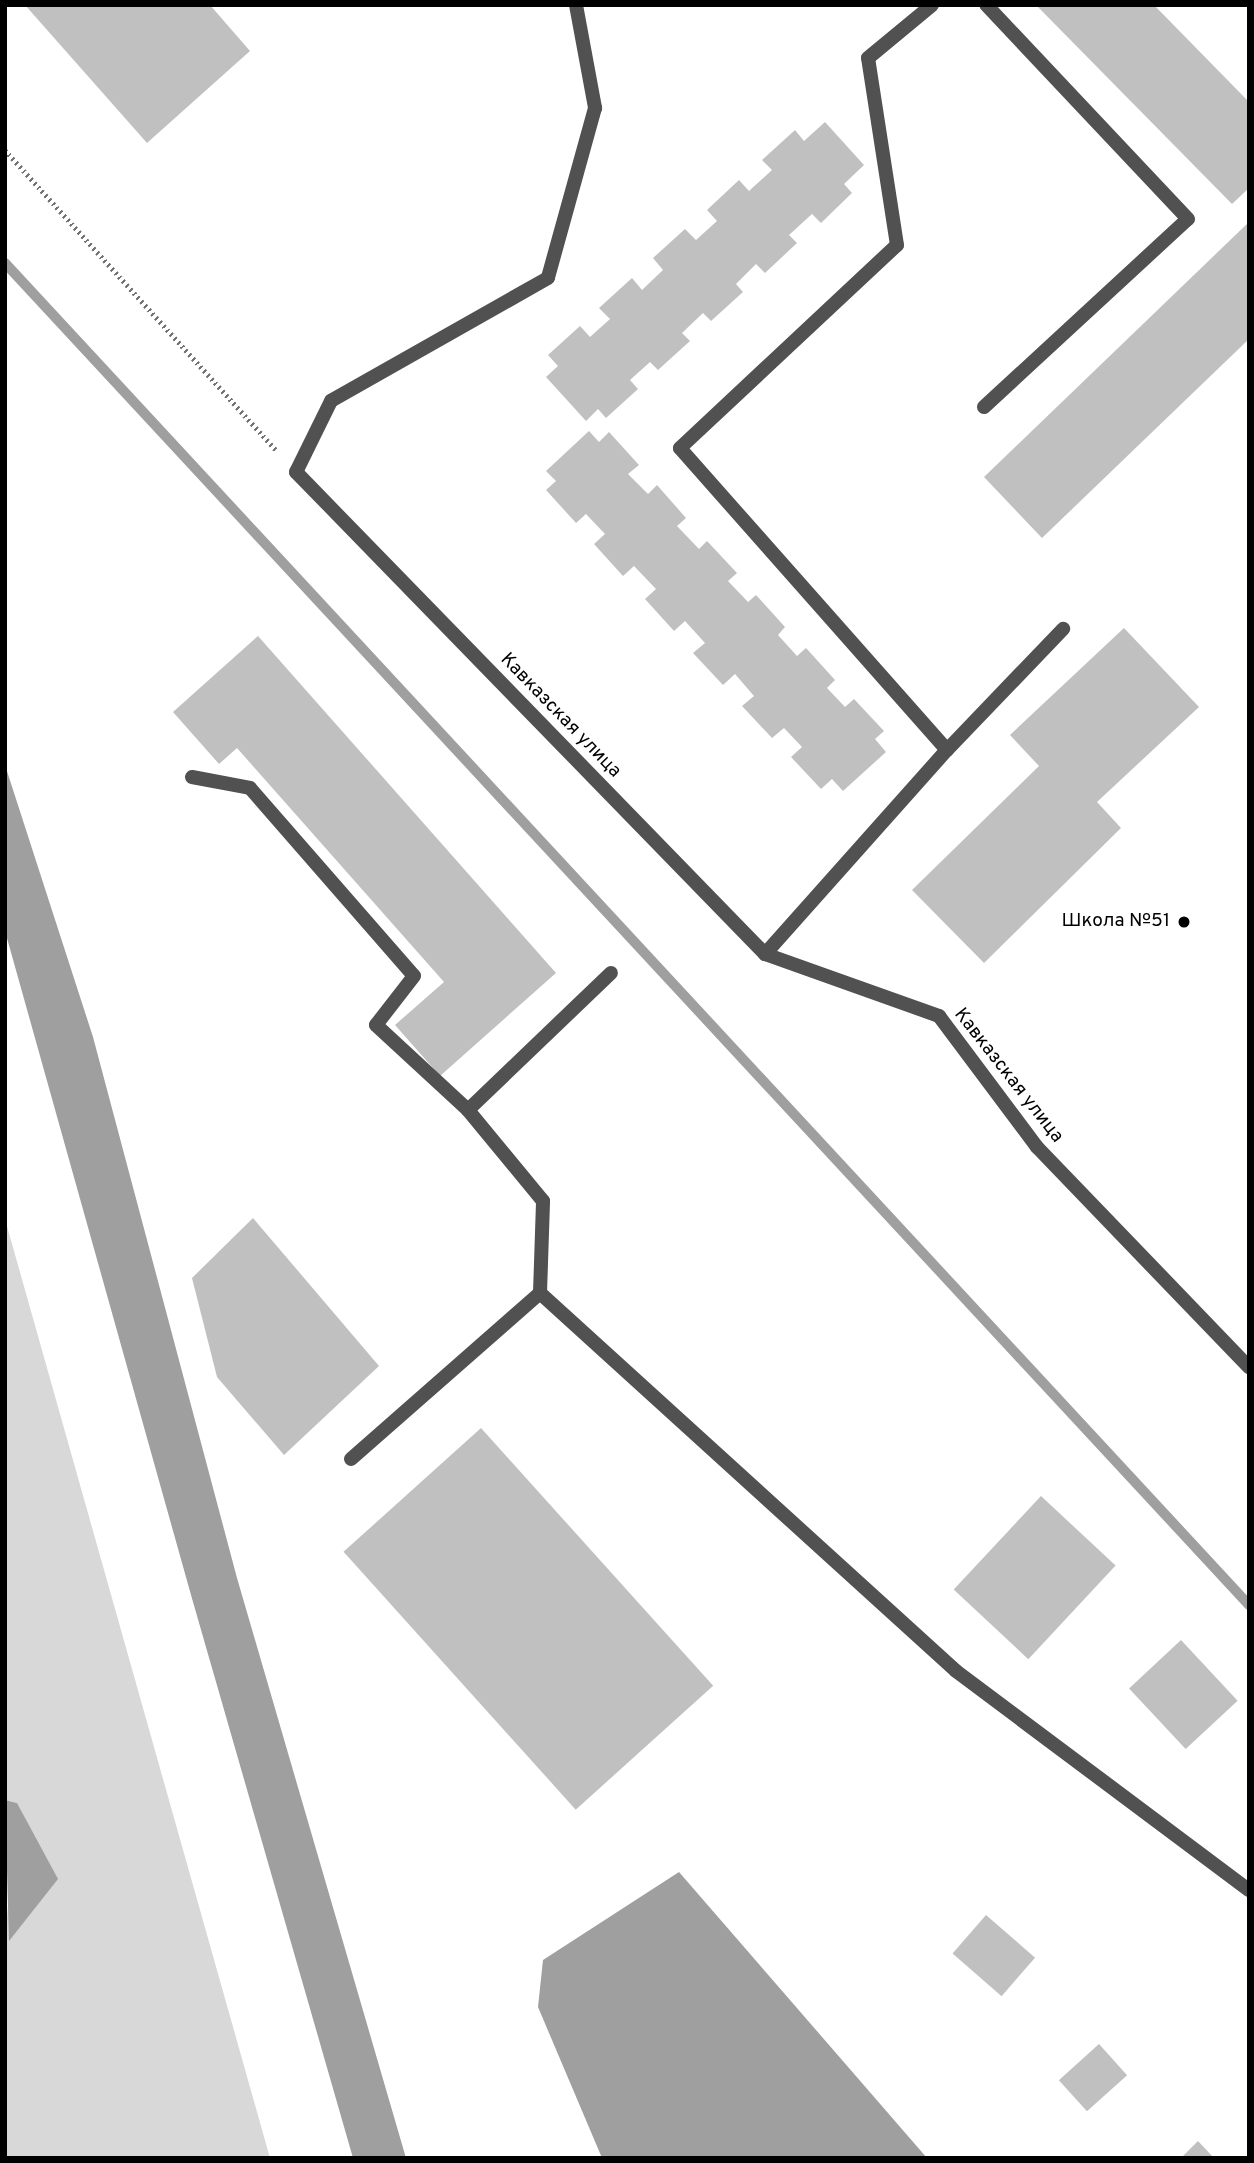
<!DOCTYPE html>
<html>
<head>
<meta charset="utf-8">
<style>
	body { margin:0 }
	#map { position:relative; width:1254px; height:2163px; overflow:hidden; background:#fff; font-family:Overpass,sans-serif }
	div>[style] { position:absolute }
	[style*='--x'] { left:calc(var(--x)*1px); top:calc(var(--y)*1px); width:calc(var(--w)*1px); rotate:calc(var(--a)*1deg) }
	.green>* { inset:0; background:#d8d8d8 }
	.water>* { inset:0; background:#9f9f9f }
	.stream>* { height:10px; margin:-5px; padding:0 5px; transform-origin:5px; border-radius:5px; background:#9f9f9f }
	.building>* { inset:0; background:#c0c0c0; transform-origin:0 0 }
	.path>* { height:4.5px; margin-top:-2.25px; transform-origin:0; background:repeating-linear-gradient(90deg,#737373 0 2px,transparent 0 5.5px) }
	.lane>* { height:14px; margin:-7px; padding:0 7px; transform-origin:7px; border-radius:7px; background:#515151 }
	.street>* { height:14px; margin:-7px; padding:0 7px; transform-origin:7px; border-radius:7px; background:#515151 }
	.dots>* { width:19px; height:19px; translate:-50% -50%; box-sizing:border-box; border:4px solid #fff; border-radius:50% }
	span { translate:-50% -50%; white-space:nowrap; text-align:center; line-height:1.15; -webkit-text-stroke:5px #fff; paint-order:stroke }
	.street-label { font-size:19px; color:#000 }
	.poi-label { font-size:19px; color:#000 }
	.right { translate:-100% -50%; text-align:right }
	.frame { position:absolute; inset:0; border:7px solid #000; pointer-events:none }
</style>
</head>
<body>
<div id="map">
	<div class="green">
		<div style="clip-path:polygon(5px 1219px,270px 2158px,5px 2158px,5px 1940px,17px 1803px,5px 1800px)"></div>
	</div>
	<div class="water">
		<div style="clip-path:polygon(5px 765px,93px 1037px,237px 1578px,406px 2158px,353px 2158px,191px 1595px,5px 931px)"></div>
		<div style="clip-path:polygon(5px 1800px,17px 1803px,58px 1879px,9px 1941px)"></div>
		<div style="clip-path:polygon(679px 1872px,927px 2158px,602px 2158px,538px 2007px,543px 1960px)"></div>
	</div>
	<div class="stream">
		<div style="--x:5;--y:263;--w:1830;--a:47.17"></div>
	</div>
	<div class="building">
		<div style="clip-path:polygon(25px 5px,210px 5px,250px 51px,147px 143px)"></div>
		<div style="clip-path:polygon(1036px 5px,1154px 5px,1249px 102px,1249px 188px,1232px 204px)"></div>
		<div style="clip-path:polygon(825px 122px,864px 165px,844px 184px,852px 193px,821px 223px,812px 214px,789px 235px,797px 243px,765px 273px,756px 264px,736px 284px,743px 292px,711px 321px,703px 313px,682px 333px,690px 341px,658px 370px,650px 362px,630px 380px,638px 389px,606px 418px,598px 409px,586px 421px,546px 377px,558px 366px,548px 355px,580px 326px,590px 337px,610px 319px,599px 308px,632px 278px,642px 290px,663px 270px,653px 258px,685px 229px,696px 240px,717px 221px,707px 210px,739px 180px,749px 191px,772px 170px,762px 160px,795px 130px,804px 141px)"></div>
		<div style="clip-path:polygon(1249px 222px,1249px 339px,1042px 538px,984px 477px)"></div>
		<div style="clip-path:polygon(589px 431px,599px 442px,609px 432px,639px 465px,628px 474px,648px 494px,657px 485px,686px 518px,677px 526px,699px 549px,707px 541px,737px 573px,728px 581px,748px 602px,756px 595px,785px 627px,778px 635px,797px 656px,806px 648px,835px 680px,827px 688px,845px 707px,854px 699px,884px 731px,875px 739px,886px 752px,843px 791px,832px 779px,821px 789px,791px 757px,802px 747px,784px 728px,772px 738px,742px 706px,754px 696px,735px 674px,723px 685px,693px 653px,705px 643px,685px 621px,674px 631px,645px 599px,656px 589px,634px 566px,623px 576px,594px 544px,605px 534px,586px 514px,576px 523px,546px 490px,556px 481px,546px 471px)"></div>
		<div style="clip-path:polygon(1124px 628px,1199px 707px,1097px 802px,1121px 828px,984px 963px,912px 890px,1039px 766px,1010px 735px)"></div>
		<div style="clip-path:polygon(258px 636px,556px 973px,440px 1076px,395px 1025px,444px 982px,237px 748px,219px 764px,173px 712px)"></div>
		<div style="clip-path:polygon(253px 1218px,379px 1366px,284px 1455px,217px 1377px,192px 1278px)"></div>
		<div style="left:481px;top:1428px;width:347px;height:185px;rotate:48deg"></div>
		<div style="left:1041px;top:1496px;width:102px;height:128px;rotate:43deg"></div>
		<div style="left:1181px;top:1640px;width:83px;height:71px;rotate:47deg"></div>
		<div style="left:986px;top:1915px;width:65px;height:51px;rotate:41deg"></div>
		<div style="left:1099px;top:2044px;width:42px;height:54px;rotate:48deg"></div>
		<div style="clip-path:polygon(1198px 2141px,1214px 2158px,1181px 2158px)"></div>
	</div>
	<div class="path">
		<div style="--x:5;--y:150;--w:406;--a:47.9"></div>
	</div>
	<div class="lane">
		<div style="--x:984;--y:407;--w:277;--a:-42.7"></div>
		<div style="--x:1188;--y:219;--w:294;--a:-133.3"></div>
		<div style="--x:947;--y:750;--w:168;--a:-46.2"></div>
		<div style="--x:192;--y:777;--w:59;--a:10.7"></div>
		<div style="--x:250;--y:788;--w:249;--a:48.9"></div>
		<div style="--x:414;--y:976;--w:62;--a:127.8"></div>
		<div style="--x:376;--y:1025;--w:125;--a:42.7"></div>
		<div style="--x:765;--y:954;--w:273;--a:-48.3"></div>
		<div style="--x:947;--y:750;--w:403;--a:-131.5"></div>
		<div style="--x:680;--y:448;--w:297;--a:-43.1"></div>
		<div style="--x:897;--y:245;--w:189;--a:-98.8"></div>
		<div style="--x:868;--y:58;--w:83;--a:-39.6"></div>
		<div style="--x:540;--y:1293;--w:92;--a:-88.1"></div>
		<div style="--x:543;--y:1201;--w:118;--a:-129.5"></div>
		<div style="--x:468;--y:1110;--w:198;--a:-43.8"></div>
		<div style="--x:351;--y:1459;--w:252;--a:-41.3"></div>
		<div style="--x:540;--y:1293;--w:562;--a:42.26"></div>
		<div style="--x:956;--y:1671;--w:366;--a:36.8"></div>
	</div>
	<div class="street">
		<div style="--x:576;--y:5;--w:105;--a:79.5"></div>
		<div style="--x:595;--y:108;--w:176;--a:105.5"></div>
		<div style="--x:548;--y:278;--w:249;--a:150.5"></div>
		<div style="--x:331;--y:401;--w:79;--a:116.2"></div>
		<div style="--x:296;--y:472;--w:673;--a:45.78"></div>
		<div style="--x:765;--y:954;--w:185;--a:19.6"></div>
		<div style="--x:939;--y:1016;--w:164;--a:53.2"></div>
		<div style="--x:1037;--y:1147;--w:306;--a:46.1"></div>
	</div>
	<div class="dots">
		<div style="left:1184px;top:922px;background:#000"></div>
	</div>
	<div class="street-label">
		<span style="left:560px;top:716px;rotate:46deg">Кавказская улица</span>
		<span style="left:1008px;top:1076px;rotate:52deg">Кавказская улица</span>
	</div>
	<div class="poi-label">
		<span class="right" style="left:1170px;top:922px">Школа №51</span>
	</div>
	<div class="frame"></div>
</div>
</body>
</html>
